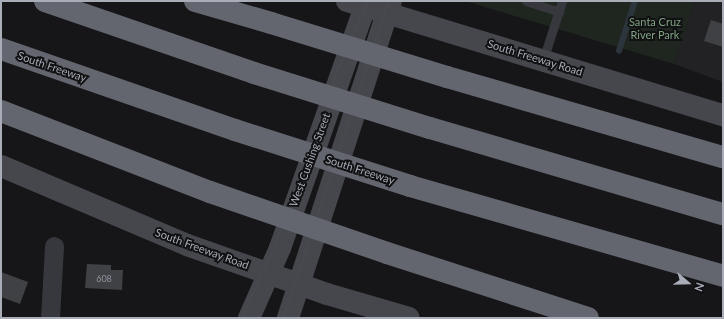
<!DOCTYPE html>
<html>
<head>
<meta charset="utf-8">
<style>
	body { margin:0 }
	#map { position:relative; width:724px; height:319px; overflow:hidden; background:#161618; font-family:Lato,sans-serif }
	div>[style] { position:absolute }
	[style*='--x'] { left:calc(var(--x)*1px); top:calc(var(--y)*1px); width:calc(var(--w)*1px); rotate:calc(var(--a)*1deg) }
	.built>* { inset:0; background:#222225 }
	.green>* { inset:0; background:#1e261f }
	.stream>* { height:5.5px; margin:-2.75px; padding:0 2.75px; transform-origin:2.75px; border-radius:2.75px; background:#2c353c }
	.building>* { inset:0; background:#404145 }
	.lane>* { height:9px; margin:-4.5px; padding:0 4.5px; transform-origin:4.5px; border-radius:4.5px; background:#37383d }
	.street>* { height:19px; margin:-9.5px; padding:0 9.5px; transform-origin:9.5px; border-radius:9.5px; background:#37383d }
	.secondary>* { height:22px; margin:-11px; padding:0 11px; transform-origin:11px; border-radius:11px; background:#45474d }
	.highway>* { height:22px; margin:-11px; padding:0 11px; transform-origin:11px; border-radius:11px; background:#63666e }
	.tram>* { height:1px; margin:-0.5px; padding:0 0.5px; transform-origin:0.5px; border-radius:0.5px; background:#4a4c52 }
	.highway-bridge>* { height:22px; margin:-11px; padding:0 11px; transform-origin:11px; border-radius:11px; background:#63666e }
	span { translate:-50% -50%; white-space:nowrap; text-align:center; line-height:1.15; -webkit-text-stroke:4px #111113; paint-order:stroke }
	.number-label { font-size:9px; color:#8e929b }
	.number-label span { -webkit-text-stroke-width:0 }
	.park-label { font-size:11px; color:#7fa381 }
	.street-label { font-size:11px; color:#a8adb8 }
	.frame { position:absolute; inset:0; border:2px solid #a8adb8; pointer-events:none }
	.north { position:absolute; left:668px; top:263px; width:40px; height:40px; -webkit-text-stroke:3px #111113; paint-order:stroke; rotate:110deg; font-size:11px; font-weight:700; line-height:16px; text-align:center; color:#a8adb8 }
	.north::after { content:''; display:block; margin:auto; width:14px; height:18px; background:#a8adb8; clip-path:polygon(50% 0,100% 100%,50% 72%,0 100%) }
</style>
</head>
<body>
<div id="map">
	<div class="built">
		<div style="clip-path:polygon(695px 1px,723px 1px,723px 82px,674px 64px)"></div>
	</div>
	<div class="green">
		<div style="clip-path:polygon(465px 1px,695px 1px,674px 64px)"></div>
	</div>
	<div class="stream">
		<div style="--x:619;--y:51;--w:52;--a:-72.3"></div>
	</div>
	<div class="building">
		<div style="clip-path:polygon(711px 20px,723px 24px,723px 47px,704px 41px)"></div>
		<div style="clip-path:polygon(87px 264px,111px 265px,111px 270px,123px 270px,122px 290px,85px 288px)"></div>
		<div style="clip-path:polygon(1px 272px,28px 282px,20px 304px,1px 297px)"></div>
	</div>
	<div class="lane">
		<div style="--x:526;--y:1;--w:35;--a:18"></div>
		<div style="--x:543;--y:60;--w:62;--a:-72.1"></div>
	</div>
	<div class="street">
		<div style="--x:50;--y:318;--w:72;--a:-86.8"></div>
	</div>
	<div class="secondary">
		<div style="--x:347;--y:1;--w:393;--a:16.9"></div>
		<div style="--x:1;--y:166;--w:202;--a:23"></div>
		<div style="--x:187;--y:245;--w:148;--a:19.3"></div>
		<div style="--x:327;--y:294;--w:85;--a:16.3"></div>
		<div style="--x:249;--y:318;--w:77;--a:-66.1"></div>
		<div style="--x:280;--y:248;--w:262;--a:-70.6"></div>
		<div style="--x:288;--y:318;--w:333;--a:-72"></div>
	</div>
	<div class="highway">
		<div style="--x:45;--y:1;--w:221;--a:19"></div>
		<div style="--x:195;--y:1;--w:79;--a:16.1"></div>
		<div style="--x:1;--y:49;--w:248;--a:19.1"></div>
		<div style="--x:447;--y:77;--w:287;--a:16.2"></div>
		<div style="--x:1;--y:111;--w:224;--a:21.2"></div>
		<div style="--x:430;--y:128;--w:305;--a:16.4"></div>
		<div style="--x:410;--y:186;--w:326;--a:16"></div>
		<div style="--x:387;--y:253;--w:211;--a:17.9"></div>
	</div>
	<div class="tram">
		<div style="--x:241;--y:318;--w:81;--a:-65.3"></div>
		<div style="--x:275;--y:244;--w:185;--a:-70.4"></div>
		<div style="--x:337;--y:70;--w:75;--a:-66.5"></div>
		<div style="--x:283;--y:318;--w:334;--a:-71.7"></div>
	</div>
	<div class="highway-bridge">
		<div style="--x:271;--y:23;--w:184;--a:17.1"></div>
		<div style="--x:254;--y:73;--w:184;--a:17.4"></div>
		<div style="--x:235;--y:130;--w:184;--a:17.7"></div>
		<div style="--x:210;--y:192;--w:187;--a:19"></div>
	</div>
	<div class="number-label">
		<span style="left:104px;top:279px">608</span>
	</div>
	<div class="park-label">
		<span style="left:655px;top:29px">Santa Cruz<br>River Park</span>
	</div>
	<div class="street-label">
		<span style="left:535px;top:58px;rotate:17deg">South Freeway Road</span>
		<span style="left:52px;top:67px;rotate:19deg">South Freeway</span>
		<span style="left:310px;top:160px;rotate:-70deg">West Cushing Street</span>
		<span style="left:360px;top:170px;rotate:18deg">South Freeway</span>
		<span style="left:202px;top:249px;rotate:20deg">South Freeway Road</span>
	</div>
	<div class="frame"></div>
	<div class="north">N</div>
</div>
</body>
</html>
